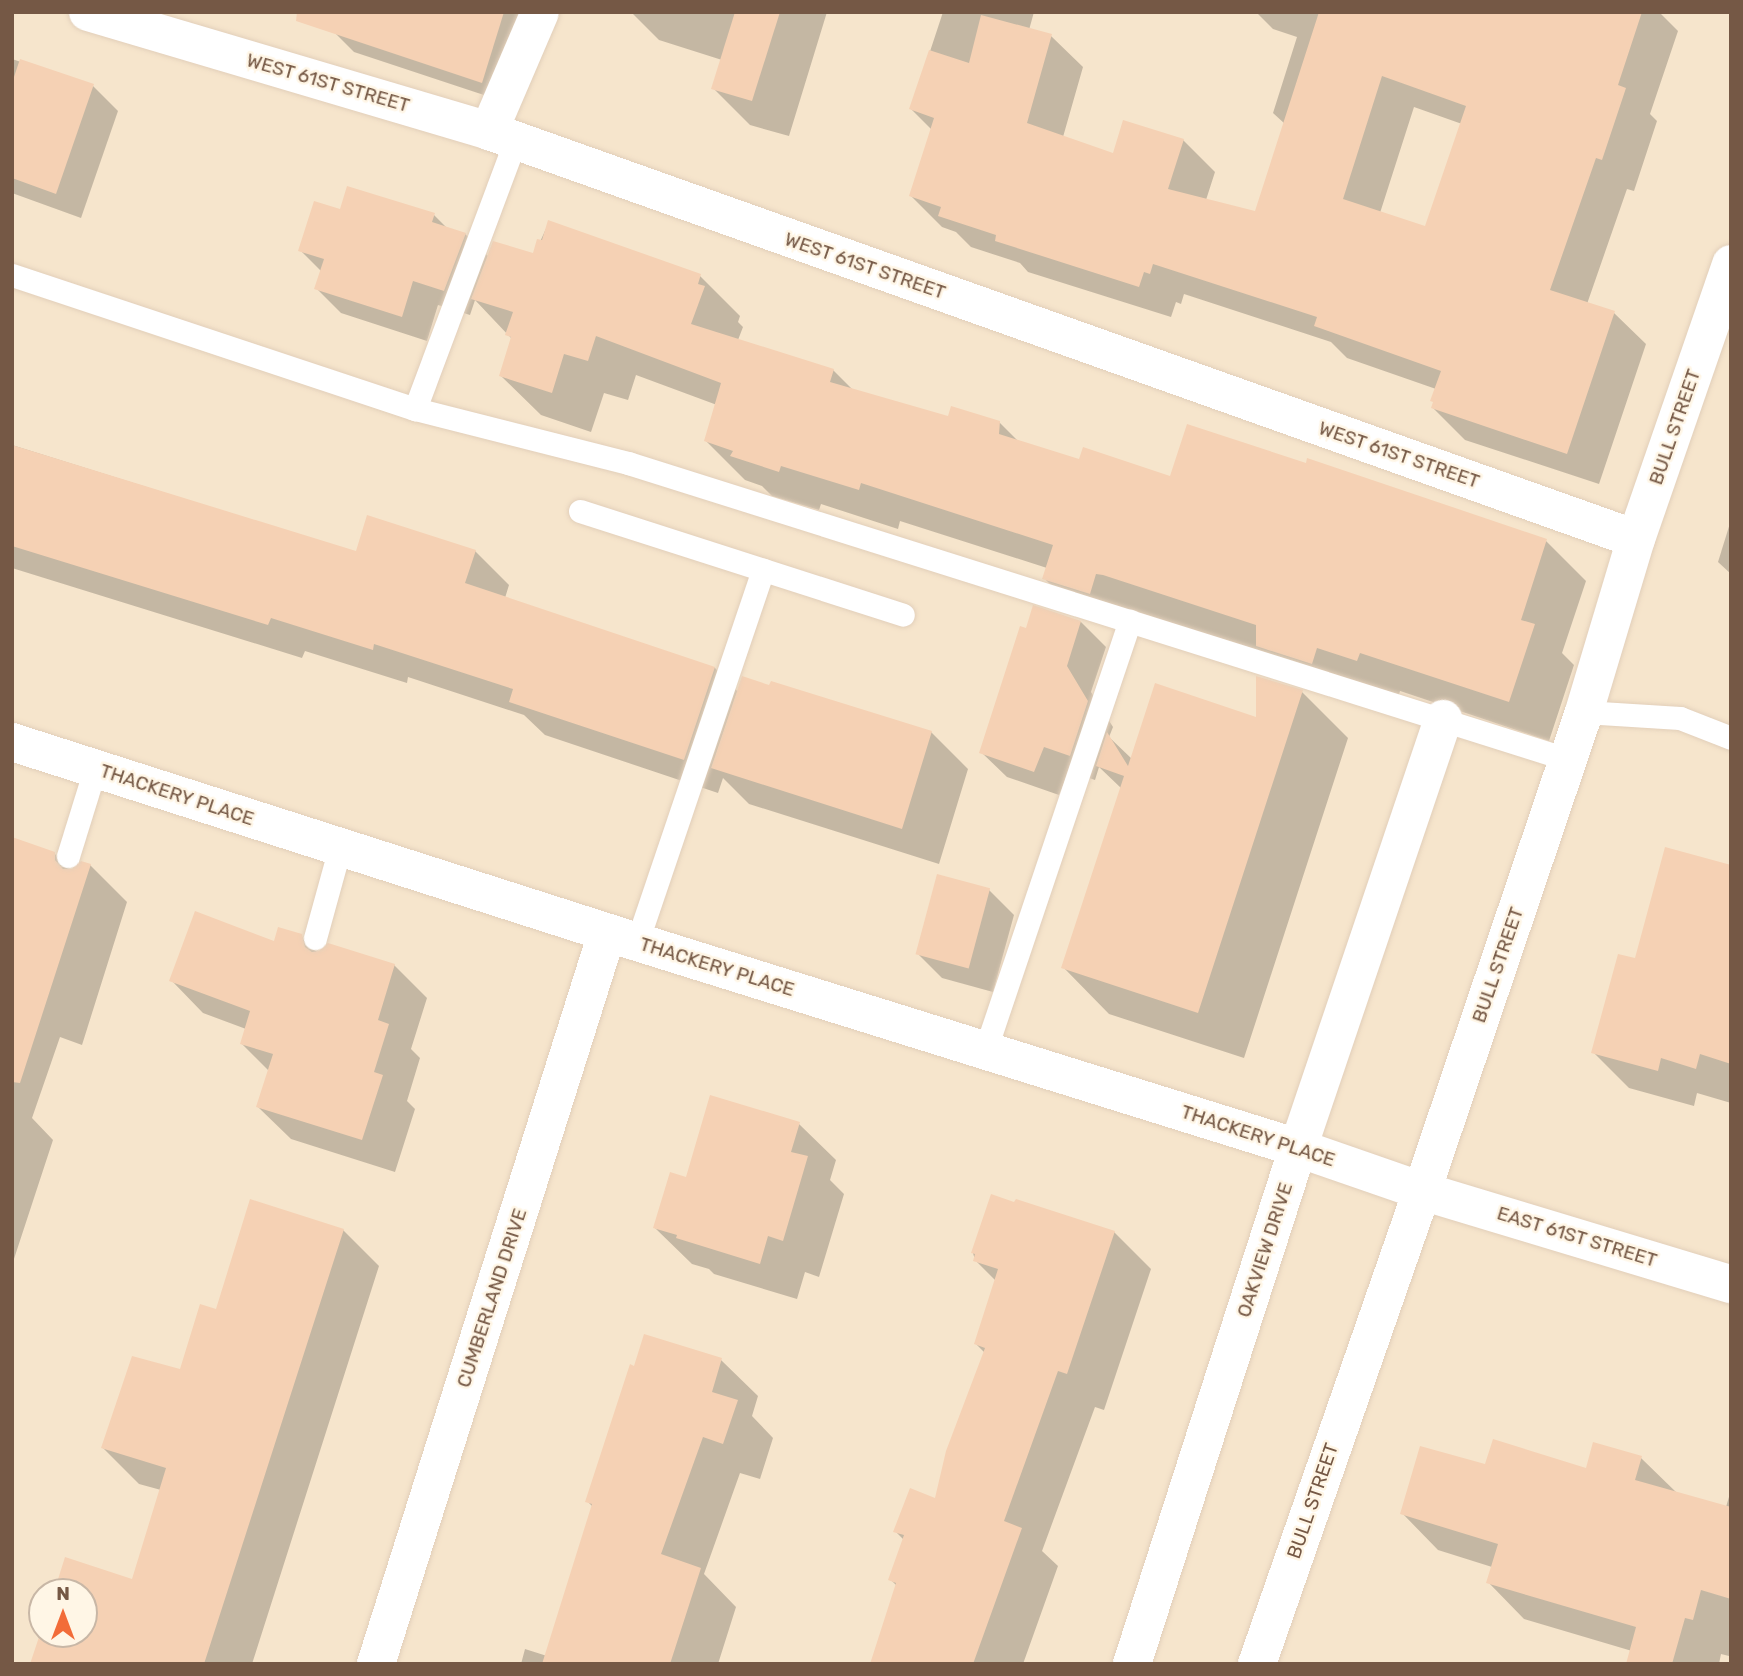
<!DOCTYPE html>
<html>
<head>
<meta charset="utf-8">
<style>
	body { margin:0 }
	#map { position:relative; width:1743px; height:1676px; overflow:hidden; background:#fef3de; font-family:Rubik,sans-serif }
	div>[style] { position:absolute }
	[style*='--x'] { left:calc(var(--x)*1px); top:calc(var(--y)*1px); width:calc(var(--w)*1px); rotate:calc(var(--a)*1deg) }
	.residential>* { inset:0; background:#f6e5cc }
	.shadow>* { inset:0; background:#0003 }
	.building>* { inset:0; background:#f5d1b4; transform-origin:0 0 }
	.roads { filter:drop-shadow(0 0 2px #e2cfba) drop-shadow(0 0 2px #e2cfba) }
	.lane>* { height:23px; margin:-11.5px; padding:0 11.5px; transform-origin:11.5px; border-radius:11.5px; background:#fff }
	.street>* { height:38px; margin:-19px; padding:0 19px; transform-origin:19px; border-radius:19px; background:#fff }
	.secondary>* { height:38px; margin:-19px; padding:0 19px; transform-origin:19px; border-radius:19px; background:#fff }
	span { translate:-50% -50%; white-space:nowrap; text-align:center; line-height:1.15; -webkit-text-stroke:5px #fff6e6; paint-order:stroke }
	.street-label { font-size:19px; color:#755845 }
	.frame { position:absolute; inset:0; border:14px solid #755845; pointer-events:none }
	.north { position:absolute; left:28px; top:1578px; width:70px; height:70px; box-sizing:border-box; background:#fff6e6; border:2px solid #c8b7a6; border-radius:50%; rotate:0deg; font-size:19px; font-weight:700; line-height:28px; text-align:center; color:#755845 }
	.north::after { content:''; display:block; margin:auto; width:24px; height:32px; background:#f26c39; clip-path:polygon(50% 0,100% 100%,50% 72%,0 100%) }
</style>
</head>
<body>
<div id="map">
	<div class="residential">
		<div style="clip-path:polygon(evenodd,12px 12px,1731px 12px,1731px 1664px,12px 1664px,12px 12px,42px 1592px,84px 1592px,84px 1634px,42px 1634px,42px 1592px)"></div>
	</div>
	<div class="shadow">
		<div style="clip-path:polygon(325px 12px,529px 12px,502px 101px,354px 52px,335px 33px)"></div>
		<div style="clip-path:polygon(631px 12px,827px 12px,789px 136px,750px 125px,713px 88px,722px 60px,659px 40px)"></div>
		<div style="clip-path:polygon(evenodd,943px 12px,1034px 12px,1029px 30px,1051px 36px,1083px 67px,1063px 137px,1114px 155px,1183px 140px,1215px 172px,1206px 200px,1256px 213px,1285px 124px,1273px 113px,1297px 37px,1273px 29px,1256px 12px,1659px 12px,1678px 31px,1650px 114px,1657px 121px,1634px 191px,1627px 189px,1587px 304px,1614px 313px,1646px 344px,1599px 484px,1465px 440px,1433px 408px,1436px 389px,1347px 358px,1331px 342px,1184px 294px,1181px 304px,1176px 302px,1171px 317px,1028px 272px,1020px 263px,971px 247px,956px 232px,942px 227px,911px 196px,932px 130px,911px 109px,943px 12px,1414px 107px,1462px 124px,1426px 228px,1380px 213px,1414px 107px)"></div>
		<div style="clip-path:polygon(12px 59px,93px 86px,118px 111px,81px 218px,12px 193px)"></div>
		<div style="clip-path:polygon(341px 212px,434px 215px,448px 229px,465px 234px,489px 257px,534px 255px,549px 222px,700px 276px,740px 316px,738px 322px,743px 327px,738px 340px,833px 370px,853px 390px,949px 418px,999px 422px,1019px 442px,1080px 461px,1171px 479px,1307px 465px,1308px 461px,1546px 541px,1586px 581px,1562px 653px,1574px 665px,1549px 741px,1400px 691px,1397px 700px,1083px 618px,1044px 578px,1047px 568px,900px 521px,898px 529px,821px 504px,819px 510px,772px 496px,762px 486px,745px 480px,706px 441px,717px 405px,636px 375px,628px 400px,604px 393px,591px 432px,541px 415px,501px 376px,512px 339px,475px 300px,470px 315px,438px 305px,427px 341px,341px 313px,316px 288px,322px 272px,300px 250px)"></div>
		<div style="clip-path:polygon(12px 445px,357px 553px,475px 551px,509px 585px,505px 598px,715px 668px,738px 692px,931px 732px,968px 769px,939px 864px,749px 804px,723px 778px,718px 793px,545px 735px,524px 715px,408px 677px,407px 683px,305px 651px,302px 658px,12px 568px)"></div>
		<div style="clip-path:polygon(1731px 520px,1731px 574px,1718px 562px)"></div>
		<div style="clip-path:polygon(1081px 622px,1106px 647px,1091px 692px,1113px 727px,1109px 737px,1132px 759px,1258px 719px,1302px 692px,1348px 738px,1244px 1058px,1109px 1014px,1063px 967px,1122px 789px,1099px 767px,1095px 780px,1069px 771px,1059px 795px,1007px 777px,981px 752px,1027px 630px)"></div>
		<div style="clip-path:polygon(12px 845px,54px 853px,72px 872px,90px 865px,127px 902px,82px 1045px,60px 1037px,32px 1118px,53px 1140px,12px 1265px)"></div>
		<div style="clip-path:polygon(1731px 867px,1731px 1103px,1697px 1093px,1694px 1106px,1629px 1088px,1593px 1052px,1636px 960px)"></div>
		<div style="clip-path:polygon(989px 890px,1014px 915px,993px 992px,942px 978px,917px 953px)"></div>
		<div style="clip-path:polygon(301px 936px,318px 953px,394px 965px,427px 998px,411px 1049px,420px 1058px,407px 1101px,415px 1109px,395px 1172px,291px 1139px,258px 1107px,270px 1072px,242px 1044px,246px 1029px,203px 1013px,171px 980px)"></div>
		<div style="clip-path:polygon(799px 1124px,836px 1160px,830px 1180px,844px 1194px,819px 1277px,805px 1272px,797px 1299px,714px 1274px,709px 1269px,692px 1264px,655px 1228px,687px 1179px)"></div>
		<div style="clip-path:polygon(343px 1230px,379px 1266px,252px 1664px,41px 1664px,42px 1633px,84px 1634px,84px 1592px,56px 1592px,133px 1581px,161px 1490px,139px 1484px,103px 1448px,181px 1372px,217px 1311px)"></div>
		<div style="clip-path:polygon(1114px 1232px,1151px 1269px,1104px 1410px,1095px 1407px,1042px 1551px,1058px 1566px,1023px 1664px,872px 1664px,897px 1586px,890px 1579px,904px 1540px,895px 1531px,937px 1501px,985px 1353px,976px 1344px,996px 1281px,975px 1260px,973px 1253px)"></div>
		<div style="clip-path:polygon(721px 1360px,758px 1396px,752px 1416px,773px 1438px,760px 1479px,740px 1473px,704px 1574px,736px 1607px,718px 1664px,521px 1664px,525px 1649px,547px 1656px,593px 1507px,587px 1501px)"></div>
		<div style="clip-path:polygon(1641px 1458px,1677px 1493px,1726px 1507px,1731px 1490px,1731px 1650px,1729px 1656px,1721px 1654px,1719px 1664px,1628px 1664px,1632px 1651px,1524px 1619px,1488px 1582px,1492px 1567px,1438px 1550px,1402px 1513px,1486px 1466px,1587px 1470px)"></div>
	</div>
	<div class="building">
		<div style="clip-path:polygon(297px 12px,504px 12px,482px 83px,296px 21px)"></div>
		<div style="clip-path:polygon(735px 12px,780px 12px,752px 101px,711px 89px)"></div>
		<div style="clip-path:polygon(evenodd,1319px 12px,1642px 12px,1618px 85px,1626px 88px,1602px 160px,1596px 158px,1550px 290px,1615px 311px,1567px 454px,1431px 408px,1433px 402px,1430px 401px,1441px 371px,1314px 326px,1317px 317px,1153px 264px,1150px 274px,1144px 272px,1139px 287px,995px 241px,996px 235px,938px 216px,941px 207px,909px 196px,934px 118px,909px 109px,929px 50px,969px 63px,981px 15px,1052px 34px,1027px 123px,1113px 153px,1123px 120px,1184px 139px,1168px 189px,1255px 211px,1319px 12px,1382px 76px,1466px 106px,1425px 226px,1343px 199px,1382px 76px)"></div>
		<div style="clip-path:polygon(20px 59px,94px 84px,56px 194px,12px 178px,12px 83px)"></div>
		<div style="clip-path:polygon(347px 186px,435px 213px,432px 222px,466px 233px,444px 291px,413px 281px,402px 317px,314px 289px,324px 259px,298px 251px,314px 201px,340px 209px)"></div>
		<div style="clip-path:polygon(548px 220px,701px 274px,698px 284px,705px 286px,691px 324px,834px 369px,830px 382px,948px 416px,951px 406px,1000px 421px,999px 434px,1079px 459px,1083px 447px,1170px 476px,1187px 424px,1306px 463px,1307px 458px,1547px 539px,1521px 620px,1535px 624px,1509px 702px,1360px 653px,1357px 661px,1317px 648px,1312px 664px,1256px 646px,1256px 625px,1103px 575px,1096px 574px,1090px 594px,1042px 579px,1053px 545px,861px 483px,859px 490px,781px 466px,779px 472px,730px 456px,733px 451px,704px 441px,721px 383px,596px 336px,588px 361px,564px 354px,552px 393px,499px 376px,511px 337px,505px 335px,513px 312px,471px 299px,493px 241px,533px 253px,537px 239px,542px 240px)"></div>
		<div style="clip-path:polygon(12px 445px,356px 551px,367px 515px,476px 550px,465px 583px,715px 667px,684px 760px,509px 702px,513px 689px,374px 644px,373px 650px,271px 618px,268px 625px,12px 546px)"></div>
		<div style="clip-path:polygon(1033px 605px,1081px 621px,1067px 666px,1088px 701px,1070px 756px,1044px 747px,1034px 772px,979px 753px,1020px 626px,1026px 628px)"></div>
		<div style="clip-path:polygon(742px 676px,769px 685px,771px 681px,932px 731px,902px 829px,711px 768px)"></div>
		<div style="clip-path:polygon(1256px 676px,1303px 690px,1198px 1013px,1061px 968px,1124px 776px,1096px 766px,1107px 732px,1128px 766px,1155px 683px,1256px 717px)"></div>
		<div style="clip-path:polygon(12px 837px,55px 852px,55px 860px,63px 869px,72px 869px,81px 861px,91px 864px,20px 1083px,12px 1082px)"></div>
		<div style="clip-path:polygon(1665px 847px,1731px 865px,1731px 1064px,1700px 1054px,1696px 1069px,1661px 1058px,1658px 1071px,1591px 1053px,1618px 954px,1635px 958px)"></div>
		<div style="left:937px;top:874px;width:55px;height:83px;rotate:15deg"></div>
		<div style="clip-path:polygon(195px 911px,274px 941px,278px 927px,302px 934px,305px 947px,312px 952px,319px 951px,328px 943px,395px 964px,378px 1020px,389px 1024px,374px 1072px,383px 1075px,362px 1140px,256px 1107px,273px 1054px,240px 1044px,250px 1011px,169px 981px)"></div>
		<div style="clip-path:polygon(710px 1095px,800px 1122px,791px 1152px,808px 1156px,783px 1241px,768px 1236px,760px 1264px,676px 1238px,677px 1235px,653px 1228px,670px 1172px,686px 1177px)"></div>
		<div style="clip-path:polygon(991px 1194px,1014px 1202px,1016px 1199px,1115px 1231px,1067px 1374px,1058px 1371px,1004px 1521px,1022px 1528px,973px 1664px,870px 1664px,896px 1583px,888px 1580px,904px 1535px,893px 1532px,910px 1488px,935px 1498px,946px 1451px,985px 1348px,974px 1344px,998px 1269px,973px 1261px,975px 1254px,971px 1253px)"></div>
		<div style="clip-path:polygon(250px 1199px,344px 1229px,204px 1664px,30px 1664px,42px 1628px,42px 1634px,84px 1634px,84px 1592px,54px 1592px,65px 1557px,132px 1579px,166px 1468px,101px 1448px,132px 1356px,180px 1369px,200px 1304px,216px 1309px)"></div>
		<div style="clip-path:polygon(644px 1334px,722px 1358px,712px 1392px,738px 1400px,723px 1444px,703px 1437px,661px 1554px,701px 1568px,670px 1664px,542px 1664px,592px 1504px,585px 1502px,630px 1364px,634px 1366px)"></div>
		<div style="clip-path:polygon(1493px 1439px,1586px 1468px,1593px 1442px,1642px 1456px,1635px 1480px,1731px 1507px,1731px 1599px,1701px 1590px,1693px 1620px,1685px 1618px,1672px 1664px,1626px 1664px,1636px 1627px,1486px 1583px,1498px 1544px,1400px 1514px,1420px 1446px,1485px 1464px)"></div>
	</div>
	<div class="roads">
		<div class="lane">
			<div style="--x:12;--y:275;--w:425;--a:18.4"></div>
			<div style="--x:415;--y:409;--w:285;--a:-69.5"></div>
			<div style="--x:415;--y:409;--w:220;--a:14.2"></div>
			<div style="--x:628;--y:463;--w:985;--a:17.5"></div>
			<div style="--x:580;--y:511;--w:339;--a:17.8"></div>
			<div style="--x:1584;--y:712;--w:96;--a:3.6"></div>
			<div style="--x:1680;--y:718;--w:55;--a:21.4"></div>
			<div style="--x:68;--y:856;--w:91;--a:-72.8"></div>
			<div style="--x:315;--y:938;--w:94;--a:-74.6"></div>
			<div style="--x:637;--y:942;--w:393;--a:-71.3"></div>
			<div style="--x:985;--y:1051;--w:454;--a:-71.4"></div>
		</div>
		<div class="street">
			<div style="--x:88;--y:12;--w:418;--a:16.5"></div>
			<div style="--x:489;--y:131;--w:1217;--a:19.58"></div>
			<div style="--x:489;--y:131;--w:129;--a:-66.8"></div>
			<div style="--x:12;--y:742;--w:656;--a:17.74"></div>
			<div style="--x:637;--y:942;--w:692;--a:17.31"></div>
			<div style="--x:1298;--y:1148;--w:131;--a:19.1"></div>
			<div style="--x:1422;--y:1191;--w:323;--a:16.8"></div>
			<div style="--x:376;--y:1664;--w:767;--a:-72.46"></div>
			<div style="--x:1132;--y:1664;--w:542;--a:-72.17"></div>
			<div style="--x:1298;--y:1148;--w:453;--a:-71.3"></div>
		</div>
		<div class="secondary">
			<div style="--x:1257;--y:1664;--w:501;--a:-70.77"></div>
			<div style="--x:1422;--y:1191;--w:506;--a:-71.31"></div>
			<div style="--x:1584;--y:712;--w:181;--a:-73.3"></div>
			<div style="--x:1636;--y:539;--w:291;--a:-70.9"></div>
		</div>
	</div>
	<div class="street-label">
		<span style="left:328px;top:83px;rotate:16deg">WEST 61ST STREET</span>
		<span style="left:865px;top:266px;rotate:19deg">WEST 61ST STREET</span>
		<span style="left:1675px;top:427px;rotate:-71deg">BULL STREET</span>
		<span style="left:1399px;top:455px;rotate:19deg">WEST 61ST STREET</span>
		<span style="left:177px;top:795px;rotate:18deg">THACKERY PLACE</span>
		<span style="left:1498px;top:965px;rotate:-71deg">BULL STREET</span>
		<span style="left:717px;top:967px;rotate:17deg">THACKERY PLACE</span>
		<span style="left:1258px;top:1136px;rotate:18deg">THACKERY PLACE</span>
		<span style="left:1577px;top:1237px;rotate:17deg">EAST 61ST STREET</span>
		<span style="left:1265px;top:1250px;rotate:-72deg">OAKVIEW DRIVE</span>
		<span style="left:492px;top:1298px;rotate:-72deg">CUMBERLAND DRIVE</span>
		<span style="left:1313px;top:1501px;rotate:-71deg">BULL STREET</span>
	</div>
	<div class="frame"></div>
	<div class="north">N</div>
</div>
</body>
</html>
